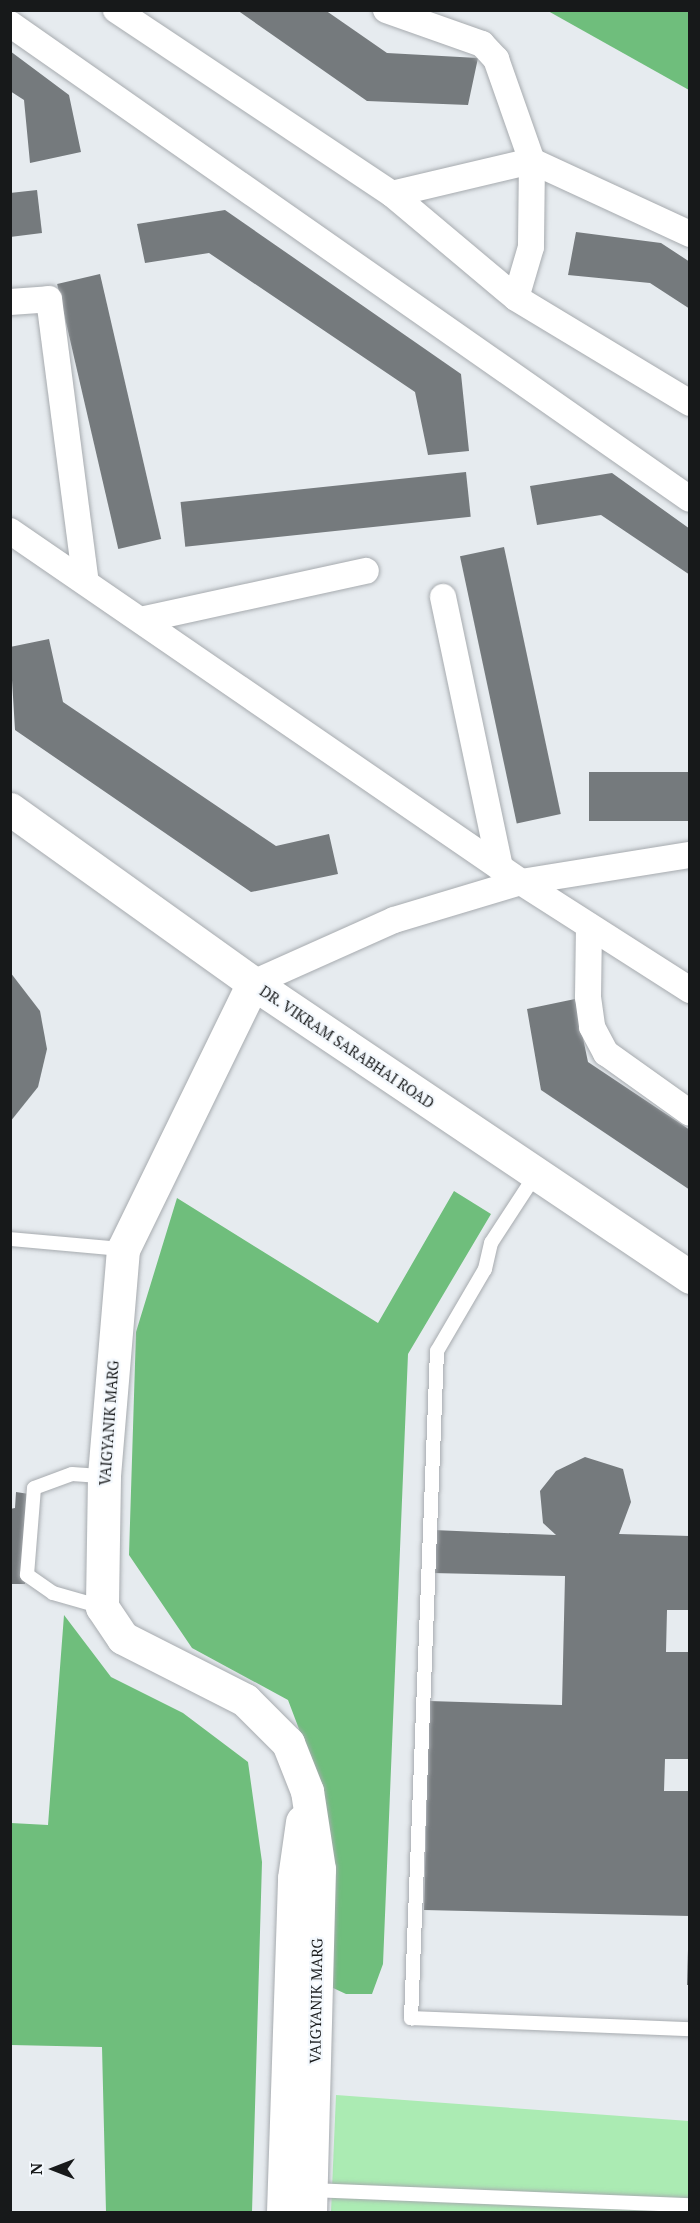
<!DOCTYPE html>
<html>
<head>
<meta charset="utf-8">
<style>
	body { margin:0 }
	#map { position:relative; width:700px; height:2223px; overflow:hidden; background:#e6ebef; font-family:"PT Serif",serif }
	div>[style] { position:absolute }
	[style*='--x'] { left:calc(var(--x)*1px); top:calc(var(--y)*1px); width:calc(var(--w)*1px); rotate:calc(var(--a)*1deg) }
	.green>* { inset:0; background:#abebb3 }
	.forest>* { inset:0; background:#6fbe7c }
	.building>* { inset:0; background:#757a7d; transform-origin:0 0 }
	.roads { filter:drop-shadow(0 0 2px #a7abaf) drop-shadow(0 0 2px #a7abaf) }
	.lane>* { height:14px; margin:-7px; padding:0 7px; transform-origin:7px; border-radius:7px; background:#fff }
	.street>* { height:26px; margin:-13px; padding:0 13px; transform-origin:13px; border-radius:13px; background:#fff }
	.secondary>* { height:33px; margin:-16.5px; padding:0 16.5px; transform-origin:16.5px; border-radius:16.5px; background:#fff }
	span { translate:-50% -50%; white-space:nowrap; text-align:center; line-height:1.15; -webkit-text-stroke:4.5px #f3f8fd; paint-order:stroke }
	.street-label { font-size:15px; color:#17191a }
	.frame { position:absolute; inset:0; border:12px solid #17191a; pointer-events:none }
	.north { position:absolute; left:24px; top:2139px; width:60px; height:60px; -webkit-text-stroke:4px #f3f8fd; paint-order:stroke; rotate:270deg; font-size:16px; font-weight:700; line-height:24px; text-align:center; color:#17191a }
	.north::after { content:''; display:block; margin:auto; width:21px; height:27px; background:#17191a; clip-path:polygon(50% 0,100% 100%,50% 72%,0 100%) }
</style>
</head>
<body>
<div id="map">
	<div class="green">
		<div style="clip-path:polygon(336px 2095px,689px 2121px,689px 2212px,331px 2212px)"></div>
	</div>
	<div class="forest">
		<div style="clip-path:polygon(548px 11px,689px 11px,689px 90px)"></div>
		<div style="clip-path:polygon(454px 1191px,491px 1214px,408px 1354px,383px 1964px,372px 1994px,346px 1994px,318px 1981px,313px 1766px,288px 1700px,192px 1648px,129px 1555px,136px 1332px,177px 1198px,378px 1323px)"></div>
		<div style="clip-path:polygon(64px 1615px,111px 1677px,183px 1713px,248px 1762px,262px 1862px,252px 2212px,106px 2212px,102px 2047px,11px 2045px,11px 1823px,48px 1825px)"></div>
	</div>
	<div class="building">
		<div style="clip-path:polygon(237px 10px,325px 10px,387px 53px,478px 58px,468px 105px,367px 101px)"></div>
		<div style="clip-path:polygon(10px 51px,69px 95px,81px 152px,30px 163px,24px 100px,10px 91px)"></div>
		<div style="clip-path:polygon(37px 190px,42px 233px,10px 237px,10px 193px)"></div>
		<div style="clip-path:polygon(225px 210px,461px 374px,469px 451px,428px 455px,415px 392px,209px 253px,145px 263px,137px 224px)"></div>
		<div style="clip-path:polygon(576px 232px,661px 243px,690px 262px,690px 309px,650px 283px,568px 275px)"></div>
		<div style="left:100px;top:274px;width:272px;height:44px;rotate:77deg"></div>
		<div style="left:466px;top:472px;width:45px;height:287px;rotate:84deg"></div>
		<div style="clip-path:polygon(612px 473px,690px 529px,690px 575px,601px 515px,537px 525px,530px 486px)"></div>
		<div style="left:504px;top:547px;width:273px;height:45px;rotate:78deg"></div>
		<div style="clip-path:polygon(49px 639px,63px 702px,276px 846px,329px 834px,338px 874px,251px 892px,15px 730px,10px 647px)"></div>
		<div style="left:690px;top:772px;width:49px;height:101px;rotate:90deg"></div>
		<div style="clip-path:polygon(10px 972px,40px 1011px,47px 1049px,38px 1087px,10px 1122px)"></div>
		<div style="clip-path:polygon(575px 999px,588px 1062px,690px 1130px,690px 1190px,541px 1090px,527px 1009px)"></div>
		<div style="clip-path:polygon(585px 1457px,623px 1469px,631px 1502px,619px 1534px,690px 1536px,690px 1610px,667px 1610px,666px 1652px,690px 1652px,690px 1759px,665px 1759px,664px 1791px,690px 1791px,690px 1916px,424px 1910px,429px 1701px,562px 1705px,565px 1576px,432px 1573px,433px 1530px,556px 1535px,543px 1523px,540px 1491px,556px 1471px)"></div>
		<div style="clip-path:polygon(16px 1492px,29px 1494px,25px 1584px,10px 1584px,10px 1509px,15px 1508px)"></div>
		<div style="clip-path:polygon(688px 1949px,690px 1949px,690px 1985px,687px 1985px)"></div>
	</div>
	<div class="roads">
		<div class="lane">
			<div style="--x:536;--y:1174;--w:82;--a:123.1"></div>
			<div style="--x:491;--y:1243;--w:27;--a:103"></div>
			<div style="--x:485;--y:1269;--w:95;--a:120.3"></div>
			<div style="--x:437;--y:1351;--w:668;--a:92.23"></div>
			<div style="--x:411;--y:2018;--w:279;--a:2.3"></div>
			<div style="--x:10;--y:1239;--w:113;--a:5.1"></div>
			<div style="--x:102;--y:1607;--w:51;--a:-164.1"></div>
			<div style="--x:53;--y:1593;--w:32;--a:-145"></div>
			<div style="--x:27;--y:1575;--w:87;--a:-85.4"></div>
			<div style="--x:34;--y:1488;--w:40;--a:-20.2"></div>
			<div style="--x:72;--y:1474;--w:32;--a:4"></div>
			<div style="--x:311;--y:2190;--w:379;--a:2.3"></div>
		</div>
		<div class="street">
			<div style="--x:116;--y:10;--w:332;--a:33.7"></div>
			<div style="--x:392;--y:194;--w:144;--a:-13.3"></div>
			<div style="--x:532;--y:161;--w:174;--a:24.8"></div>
			<div style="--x:386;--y:10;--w:102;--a:19.5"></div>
			<div style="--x:482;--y:44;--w:21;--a:47"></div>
			<div style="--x:496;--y:59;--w:108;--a:70.6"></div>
			<div style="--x:532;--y:161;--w:86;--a:90.7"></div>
			<div style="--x:531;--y:247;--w:53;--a:106.4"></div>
			<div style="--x:10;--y:24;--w:829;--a:34.94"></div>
			<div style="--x:392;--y:194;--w:162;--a:40"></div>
			<div style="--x:516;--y:298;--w:203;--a:31.1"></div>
			<div style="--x:10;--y:302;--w:39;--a:-4"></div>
			<div style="--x:49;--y:299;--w:281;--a:82.6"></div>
			<div style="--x:10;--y:531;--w:620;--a:34.48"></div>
			<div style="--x:521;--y:882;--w:201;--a:32.6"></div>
			<div style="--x:443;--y:597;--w:276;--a:78.1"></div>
			<div style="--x:145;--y:619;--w:226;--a:-12.3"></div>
			<div style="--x:589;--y:926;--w:71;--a:90.8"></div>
			<div style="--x:588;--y:997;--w:30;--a:82"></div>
			<div style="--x:592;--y:1027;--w:30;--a:62"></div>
			<div style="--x:606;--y:1053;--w:103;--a:35.5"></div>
			<div style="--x:253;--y:983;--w:154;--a:-24.1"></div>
			<div style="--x:394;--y:920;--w:133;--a:-16.7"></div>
			<div style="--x:521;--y:882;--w:171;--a:-9.1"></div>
		</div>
		<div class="secondary">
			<div style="--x:10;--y:809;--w:299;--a:35.6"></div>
			<div style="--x:253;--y:983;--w:527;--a:33.93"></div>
			<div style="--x:253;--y:983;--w:296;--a:116"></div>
			<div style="--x:123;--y:1249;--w:228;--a:94.8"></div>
			<div style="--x:104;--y:1476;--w:131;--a:90.9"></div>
			<div style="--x:102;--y:1607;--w:37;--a:56"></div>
			<div style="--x:123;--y:1638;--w:137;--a:26.9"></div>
			<div style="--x:245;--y:1700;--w:61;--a:45"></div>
			<div style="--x:288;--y:1743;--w:52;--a:68.4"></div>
			<div style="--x:307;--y:1791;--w:79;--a:81.3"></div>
			<div style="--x:319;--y:1869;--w:343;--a:91.5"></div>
			<div style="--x:283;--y:2212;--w:334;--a:-88.1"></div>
			<div style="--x:294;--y:1878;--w:57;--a:-81.9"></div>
		</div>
	</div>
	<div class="street-label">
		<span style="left:347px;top:1047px;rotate:34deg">DR. VIKRAM SARABHAI ROAD</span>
		<span style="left:109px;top:1423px;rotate:-86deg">VAIGYANIK MARG</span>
		<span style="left:316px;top:2001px;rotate:-89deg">VAIGYANIK MARG</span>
	</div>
	<div class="frame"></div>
	<div class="north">N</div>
</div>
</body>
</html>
